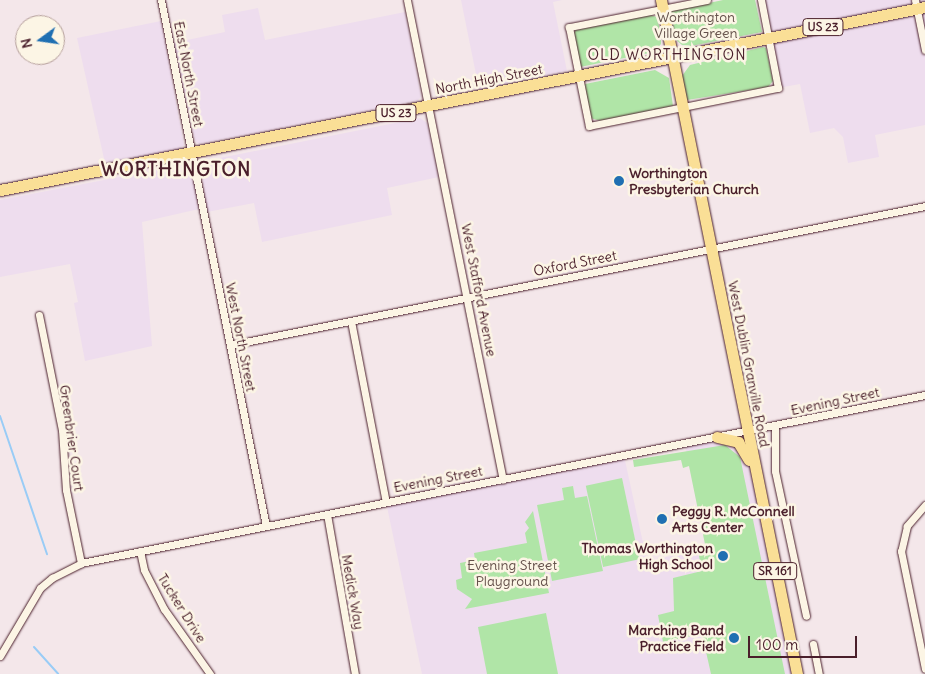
<!DOCTYPE html>
<html>
<head>
<meta charset="utf-8">
<style>
	body { margin:0 }
	#map { position:relative; width:925px; height:674px; overflow:hidden; background:#f4e7ea; font-family:Delius,sans-serif }
	div>[style] { position:absolute }
	[style*='--x'] { left:calc(var(--x)*1px); top:calc(var(--y)*1px); width:calc(var(--w)*1px); rotate:calc(var(--a)*1deg) }
	.built>* { inset:0; background:#ede }
	.green>* { inset:0; background:#b0e5a7; transform-origin:0 0 }
	.stream>* { height:2px; margin:-1px; padding:0 1px; transform-origin:1px; border-radius:1px; background:#99ccf6 }
	.roads { filter:drop-shadow(0 0 1px #4a1f2b) drop-shadow(0 0 1px #4a1f2b) }
	.minor>* { height:7px; margin:-3.5px; padding:0 3.5px; transform-origin:3.5px; border-radius:3.5px; background:#fcf5e5 }
	.primary>* { height:11px; margin:-5.5px; padding:0 5.5px; transform-origin:5.5px; border-radius:5.5px; background:#fadf96 }
	.dots>* { width:14px; height:14px; translate:-50% -50%; box-sizing:border-box; border:2px solid #fcf5e5; border-radius:50% }
	span { translate:-50% -50%; white-space:nowrap; text-align:center; line-height:1.15; -webkit-text-stroke:5px #fcf5e5; paint-order:stroke }
	.shield-label span { padding:1px 4px; background:#fcf5e5; border:1px solid; border-radius:4px; -webkit-text-stroke-width:0 }
	.shield-label { font-size:12px; color:#4a1f2b; font-weight:700 }
	.park-label { font-size:14px; color:#64504a }
	.street-label { font-size:14px; color:#4a1f2b }
	.poi-label { font-size:14px; color:#4a1f2b; font-weight:700 }
	.left { translate:0 -50%; text-align:left }
	.right { translate:-100% -50%; text-align:right }
	.neighbourhood-label { font-size:15px; color:#4a1f2b; letter-spacing:1px }
	.district-label { font-size:19px; color:#4a1f2b; font-weight:700; letter-spacing:1px }
	.north { position:absolute; left:15px; top:15px; width:50px; height:50px; box-sizing:border-box; background:#fcf5e5; border:1px solid #b59f9b; border-radius:50%; rotate:256deg; font-size:14px; font-weight:700; line-height:20px; text-align:center; color:#4a1f2b }
	.north::after { content:''; display:block; margin:auto; width:18px; height:22px; background:#1f6fb2; clip-path:polygon(50% 0,100% 100%,50% 72%,0 100%) }
	.scale { position:absolute; left:748px; top:636px; width:109px; height:22px; box-sizing:border-box; border:2px solid #4a1f2b; border-top:0; padding-left:6px; font-size:15px; line-height:18px; white-space:nowrap; color:#4a1f2b; -webkit-text-stroke:4px #fcf5e5; paint-order:stroke }
</style>
</head>
<body>
<div id="map">
	<div class="built">
		<div style="clip-path:polygon(461px 0,562px 0,553px 2px,567px 71px,479px 89px)"></div>
		<div style="clip-path:polygon(761px 0,925px 0,925px 125px,875px 135px,879px 157px,848px 163px,843px 137px,834px 128px,810px 133px,800px 84px,778px 88px)"></div>
		<div style="clip-path:polygon(258px 8px,265px 40px,405px 12px,421px 97px,417px 101px,199px 144px,195px 141px,173px 43px,225px 32px,222px 15px)"></div>
		<div style="clip-path:polygon(161px 21px,184px 145px,180px 149px,105px 163px,77px 38px)"></div>
		<div style="clip-path:polygon(420px 118px,427px 123px,439px 177px,387px 188px,392px 215px,262px 242px,254px 203px,207px 212px,200px 162px)"></div>
		<div style="clip-path:polygon(182px 165px,188px 166px,192px 172px,199px 209px,142px 222px,152px 346px,85px 361px,74px 303px,78px 302px,70px 264px,0 277px,0 200px)"></div>
		<div style="clip-path:polygon(717px 437px,733px 439px,754px 468px,797px 674px,422px 674px,386px 502px,624px 456px,647px 561px,706px 549px,685px 444px)"></div>
	</div>
	<div class="green">
		<div style="clip-path:polygon(723px 0,755px 0,762px 32px,691px 46px,682px 45px,675px 39px,671px 11px)"></div>
		<div style="clip-path:polygon(650px 15px,657px 17px,661px 35px,661px 44px,654px 52px,580px 67px,573px 34px,576px 30px)"></div>
		<div style="clip-path:polygon(763px 47px,766px 48px,773px 81px,768px 87px,687px 100px,682px 76px,690px 65px)"></div>
		<div style="clip-path:polygon(655px 70px,669px 78px,673px 106px,601px 121px,590px 118px,585px 84px)"></div>
		<div style="clip-path:polygon(725px 445px,740px 457px,785px 674px,711px 674px,702px 634px,663px 642px,658px 615px,674px 611px,673px 578px,702px 571px,698px 551px,706px 549px,689px 466px,683px 468px,681px 460px,634px 467px,633px 460px)"></div>
		<div style="left:622px;top:478px;width:83px;height:37px;rotate:78deg"></div>
		<div style="clip-path:polygon(573px 486px,575px 498px,587px 496px,603px 571px,552px 581px,537px 505px,564px 500px,562px 488px)"></div>
		<div style="clip-path:polygon(533px 511px,549px 593px,465px 609px,472px 599px,457px 589px,456px 580px,462px 578px,460px 563px,475px 560px,474px 553px,527px 543px,525px 533px,529px 528px,525px 522px)"></div>
		<div style="clip-path:polygon(546px 613px,558px 674px,487px 674px,478px 627px)"></div>
	</div>
	<div class="stream">
		<div style="--x:0;--y:416;--w:146;--a:71.2"></div>
		<div style="--x:34;--y:647;--w:36;--a:48"></div>
	</div>
	<div class="roads">
		<div class="minor">
			<div style="--x:161;--y:0;--w:536;--a:78.71"></div>
			<div style="--x:407;--y:0;--w:489;--a:78.7"></div>
			<div style="--x:707;--y:0;--w:141;--a:168.9"></div>
			<div style="--x:569;--y:27;--w:101;--a:78.6"></div>
			<div style="--x:589;--y:126;--w:193;--a:-11.4"></div>
			<div style="--x:778;--y:88;--w:90;--a:-100.9"></div>
			<div style="--x:915;--y:0;--w:51;--a:78.7"></div>
			<div style="--x:39;--y:315;--w:117;--a:78.7"></div>
			<div style="--x:62;--y:430;--w:60;--a:86.2"></div>
			<div style="--x:66;--y:490;--w:75;--a:78.4"></div>
			<div style="--x:351;--y:321;--w:184;--a:79.1"></div>
			<div style="--x:230;--y:345;--w:709;--a:-11.31"></div>
			<div style="--x:775;--y:426;--w:45;--a:90"></div>
			<div style="--x:775;--y:471;--w:148;--a:77.9"></div>
			<div style="--x:925;--y:505;--w:28;--a:131"></div>
			<div style="--x:907;--y:526;--w:26;--a:103"></div>
			<div style="--x:901;--y:551;--w:120;--a:78.5"></div>
			<div style="--x:327;--y:514;--w:162;--a:80.1"></div>
			<div style="--x:140;--y:551;--w:19;--a:78"></div>
			<div style="--x:144;--y:570;--w:44;--a:62.9"></div>
			<div style="--x:164;--y:609;--w:80;--a:54.7"></div>
			<div style="--x:813;--y:644;--w:31;--a:79"></div>
			<div style="--x:0;--y:656;--w:79;--a:-59.5"></div>
			<div style="--x:40;--y:588;--w:16;--a:-40"></div>
			<div style="--x:52;--y:578;--w:33;--a:-27"></div>
			<div style="--x:81;--y:563;--w:861;--a:-11.26"></div>
		</div>
		<div class="primary">
			<div style="--x:661;--y:0;--w:688;--a:78.59"></div>
			<div style="--x:0;--y:190;--w:943;--a:-11.19"></div>
			<div style="--x:717;--y:437;--w:22;--a:13"></div>
			<div style="--x:738;--y:442;--w:21;--a:59"></div>
		</div>
	</div>
	<div class="dots">
		<div style="left:619px;top:181px;background:#1f6fb2"></div>
		<div style="left:662px;top:519px;background:#1f6fb2"></div>
		<div style="left:723px;top:556px;background:#1f6fb2"></div>
		<div style="left:734px;top:638px;background:#1f6fb2"></div>
	</div>
	<div class="shield-label">
		<span style="left:823px;top:27px">US 23</span>
		<span style="left:396px;top:113px">US 23</span>
		<span style="left:775px;top:571px">SR 161</span>
	</div>
	<div class="park-label">
		<span style="left:696px;top:25px">Worthington<br>Village Green</span>
		<span style="left:512px;top:573px">Evening Street<br>Playground</span>
	</div>
	<div class="street-label">
		<span style="left:189px;top:74px;rotate:79deg">East North Street</span>
		<span style="left:489px;top:79px;rotate:-11deg">North High Street</span>
		<span style="left:575px;top:263px;rotate:-11deg">Oxford Street</span>
		<span style="left:479px;top:290px;rotate:79deg">West Stafford Avenue</span>
		<span style="left:241px;top:337px;rotate:79deg">West North Street</span>
		<span style="left:749px;top:364px;rotate:79deg">West Dublin Granville Road</span>
		<span style="left:835px;top:401px;rotate:-12deg">Evening Street</span>
		<span style="left:72px;top:438px;rotate:82deg">Greenbrier Court</span>
		<span style="left:438px;top:479px;rotate:-11deg">Evening Street</span>
		<span style="left:353px;top:592px;rotate:80deg">Medick Way</span>
		<span style="left:182px;top:608px;rotate:58deg">Tucker Drive</span>
	</div>
	<div class="poi-label">
		<span class="left" style="left:629px;top:181px">Worthington<br>Presbyterian Church</span>
		<span class="left" style="left:672px;top:519px">Peggy R. McConnell<br>Arts Center</span>
		<span class="right" style="left:713px;top:556px">Thomas Worthington<br>High School</span>
		<span class="right" style="left:724px;top:638px">Marching Band<br>Practice Field</span>
	</div>
	<div class="neighbourhood-label">
		<span style="left:667px;top:55px">OLD WORTHINGTON</span>
	</div>
	<div class="district-label">
		<span style="left:176px;top:170px">WORTHINGTON</span>
	</div>
	<div class="north">N</div>
	<div class="scale">100 m</div>
</div>
</body>
</html>
